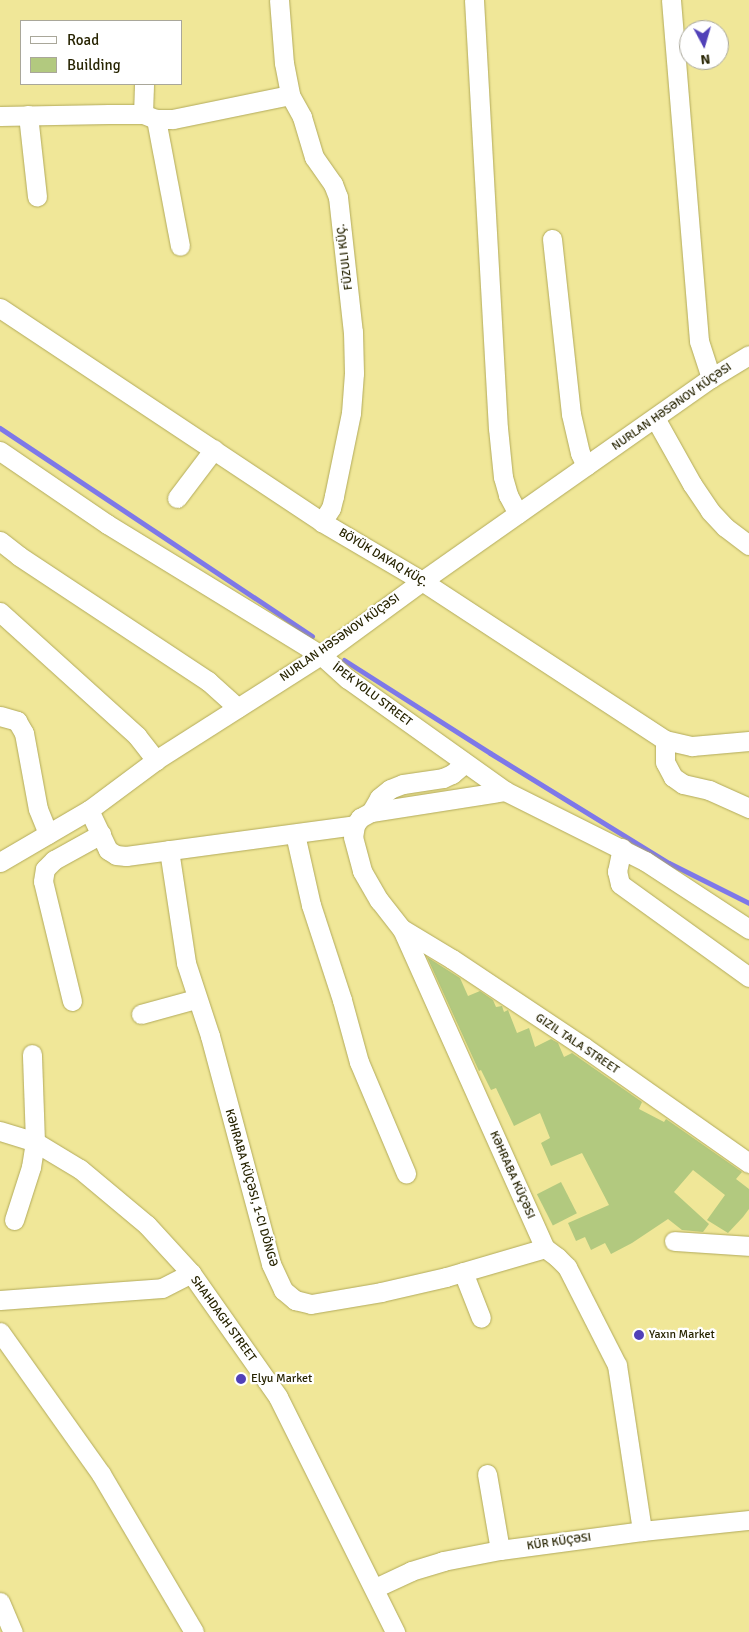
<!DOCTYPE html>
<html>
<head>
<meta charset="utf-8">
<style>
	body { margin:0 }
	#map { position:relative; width:749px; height:1632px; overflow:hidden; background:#f0e798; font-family:Signika,sans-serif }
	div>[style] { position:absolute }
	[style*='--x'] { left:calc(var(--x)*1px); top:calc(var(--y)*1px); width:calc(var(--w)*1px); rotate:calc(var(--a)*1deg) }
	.stream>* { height:5px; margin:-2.5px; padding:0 2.5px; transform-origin:2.5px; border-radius:2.5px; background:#7e78e9 }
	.building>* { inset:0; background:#b2c97f; transform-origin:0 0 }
	.roads { filter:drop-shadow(0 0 1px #b2aa5b) drop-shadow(0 0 1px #b2aa5b) }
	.street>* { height:19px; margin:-9.5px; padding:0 9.5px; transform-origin:9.5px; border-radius:9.5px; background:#fff }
	.dots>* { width:14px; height:14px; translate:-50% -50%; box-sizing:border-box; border:2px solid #fff; border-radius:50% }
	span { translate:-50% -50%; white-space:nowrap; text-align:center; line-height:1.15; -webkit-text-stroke:4.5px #fff; paint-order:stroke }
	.street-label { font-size:12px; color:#272402 }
	.poi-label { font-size:12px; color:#272402 }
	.left { translate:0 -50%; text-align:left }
	.legend { position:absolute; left:20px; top:20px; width:162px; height:65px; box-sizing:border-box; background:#fff; border:1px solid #a9a79a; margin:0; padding:6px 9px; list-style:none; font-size:15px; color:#272402 }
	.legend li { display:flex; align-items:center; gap:10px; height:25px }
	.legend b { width:25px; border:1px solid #a9a79a }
	.north { position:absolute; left:679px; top:20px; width:50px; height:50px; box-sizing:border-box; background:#fff; border:1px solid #a9a79a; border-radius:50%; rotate:174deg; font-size:14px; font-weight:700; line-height:20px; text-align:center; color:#272402 }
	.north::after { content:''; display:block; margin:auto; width:18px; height:22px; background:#5141b8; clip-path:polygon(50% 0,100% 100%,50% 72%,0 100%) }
</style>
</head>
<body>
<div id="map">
	<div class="stream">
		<div style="--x:0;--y:428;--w:375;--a:33.7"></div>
		<div style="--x:344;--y:660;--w:173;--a:32.5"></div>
		<div style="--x:490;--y:753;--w:210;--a:31.6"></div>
		<div style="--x:669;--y:863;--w:89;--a:26.6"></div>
	</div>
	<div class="building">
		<div style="clip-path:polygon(427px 957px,460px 978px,468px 996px,480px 991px,493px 1000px,496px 1007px,502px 1006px,504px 1012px,508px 1010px,517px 1033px,529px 1028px,535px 1047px,551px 1039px,558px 1043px,564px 1057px,572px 1053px,642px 1102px,639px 1109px,664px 1122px,666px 1119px,742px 1172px,736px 1179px,749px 1189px,749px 1209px,743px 1217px,728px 1233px,707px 1220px,725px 1195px,693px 1170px,674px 1192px,709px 1224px,703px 1232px,682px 1230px,668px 1219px,632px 1243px,611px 1254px,605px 1243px,591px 1250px,585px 1237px,576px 1241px,568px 1223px,609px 1205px,582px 1153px,551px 1166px,541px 1143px,550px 1138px,540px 1113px,514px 1126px,496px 1088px,491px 1090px,481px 1070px,479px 1071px)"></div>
		<div style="left:561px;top:1182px;width:35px;height:27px;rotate:63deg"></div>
	</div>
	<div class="roads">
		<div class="street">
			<div style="--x:279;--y:0;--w:63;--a:85.5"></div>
			<div style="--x:284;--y:63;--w:33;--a:79"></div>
			<div style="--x:290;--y:95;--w:25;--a:61"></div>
			<div style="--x:302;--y:117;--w:42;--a:73.3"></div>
			<div style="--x:314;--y:157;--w:33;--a:55"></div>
			<div style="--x:333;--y:184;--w:14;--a:69"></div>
			<div style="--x:338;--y:197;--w:136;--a:83.7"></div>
			<div style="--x:353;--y:332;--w:41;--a:88.6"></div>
			<div style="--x:354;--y:373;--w:40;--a:94.3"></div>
			<div style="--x:351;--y:413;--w:85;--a:101.6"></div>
			<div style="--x:334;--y:496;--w:12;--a:104"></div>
			<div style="--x:331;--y:508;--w:17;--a:123"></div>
			<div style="--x:474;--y:0;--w:429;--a:86.8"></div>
			<div style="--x:498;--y:428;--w:49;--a:84.2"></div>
			<div style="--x:503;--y:477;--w:19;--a:74"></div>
			<div style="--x:508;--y:495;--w:21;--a:62"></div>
			<div style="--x:671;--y:0;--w:342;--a:85.3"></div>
			<div style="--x:699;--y:341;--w:39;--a:72"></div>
			<div style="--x:143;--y:114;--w:30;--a:-88"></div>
			<div style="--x:28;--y:115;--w:82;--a:83.7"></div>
			<div style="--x:0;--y:116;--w:109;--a:-1.1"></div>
			<div style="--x:109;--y:114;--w:34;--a:0"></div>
			<div style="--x:143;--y:114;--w:14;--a:21"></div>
			<div style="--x:156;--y:119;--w:17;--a:0"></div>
			<div style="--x:173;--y:119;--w:119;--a:-11.6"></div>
			<div style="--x:156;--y:119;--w:129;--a:79.3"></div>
			<div style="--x:552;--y:239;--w:176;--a:83.8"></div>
			<div style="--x:571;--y:414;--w:40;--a:77"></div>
			<div style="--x:580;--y:453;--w:14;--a:65"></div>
			<div style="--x:0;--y:308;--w:387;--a:33.6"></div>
			<div style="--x:322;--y:522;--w:116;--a:30.5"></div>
			<div style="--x:422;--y:581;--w:290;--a:33.2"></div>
			<div style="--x:665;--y:740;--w:28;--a:13"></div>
			<div style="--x:692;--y:746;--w:57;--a:-5"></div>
			<div style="--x:655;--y:418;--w:76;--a:60.7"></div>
			<div style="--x:692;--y:484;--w:32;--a:56"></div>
			<div style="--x:710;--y:511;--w:22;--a:47"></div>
			<div style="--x:725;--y:527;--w:30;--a:37"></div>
			<div style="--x:0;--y:451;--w:130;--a:34.3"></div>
			<div style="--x:107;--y:524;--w:251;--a:31.5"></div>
			<div style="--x:321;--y:655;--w:36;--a:42"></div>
			<div style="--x:348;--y:679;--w:193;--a:35.5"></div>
			<div style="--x:505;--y:791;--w:157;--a:26.6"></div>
			<div style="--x:645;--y:861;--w:124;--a:33.2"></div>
			<div style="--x:177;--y:498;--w:61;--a:-52.9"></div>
			<div style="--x:0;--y:541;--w:24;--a:38"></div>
			<div style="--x:19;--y:556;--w:227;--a:33.5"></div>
			<div style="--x:208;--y:681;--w:40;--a:42"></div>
			<div style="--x:0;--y:612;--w:185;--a:42.1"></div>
			<div style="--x:137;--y:736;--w:31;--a:52"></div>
			<div style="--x:0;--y:716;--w:18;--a:16"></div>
			<div style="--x:17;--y:721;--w:14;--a:60"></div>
			<div style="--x:24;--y:733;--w:77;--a:79.6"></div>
			<div style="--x:38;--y:809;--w:27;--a:68"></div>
			<div style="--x:665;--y:740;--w:22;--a:90"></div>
			<div style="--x:665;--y:762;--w:17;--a:62"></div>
			<div style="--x:673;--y:777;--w:12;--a:35"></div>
			<div style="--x:683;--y:784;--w:27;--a:13"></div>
			<div style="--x:709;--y:790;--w:44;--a:24.2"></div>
			<div style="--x:89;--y:810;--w:44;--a:64.6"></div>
			<div style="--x:108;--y:850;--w:9;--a:32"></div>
			<div style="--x:116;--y:855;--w:10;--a:6"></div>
			<div style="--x:126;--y:856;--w:231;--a:-7.7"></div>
			<div style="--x:355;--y:825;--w:9;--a:-54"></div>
			<div style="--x:360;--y:818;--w:13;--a:-29"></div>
			<div style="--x:371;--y:812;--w:136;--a:-8.9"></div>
			<div style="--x:371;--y:812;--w:16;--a:-60"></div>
			<div style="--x:379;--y:798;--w:14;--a:-39"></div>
			<div style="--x:390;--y:789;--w:14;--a:-21"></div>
			<div style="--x:403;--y:784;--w:40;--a:-8.5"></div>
			<div style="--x:443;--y:778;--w:10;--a:-24"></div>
			<div style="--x:452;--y:774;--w:17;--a:-40"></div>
			<div style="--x:355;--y:825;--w:12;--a:99"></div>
			<div style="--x:353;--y:837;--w:35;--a:75"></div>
			<div style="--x:362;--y:871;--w:34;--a:60"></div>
			<div style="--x:379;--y:900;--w:37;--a:52"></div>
			<div style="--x:402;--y:929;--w:350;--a:65.9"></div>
			<div style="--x:545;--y:1248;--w:15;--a:37"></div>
			<div style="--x:557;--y:1257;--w:14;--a:45"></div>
			<div style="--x:567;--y:1267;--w:110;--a:63"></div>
			<div style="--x:617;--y:1365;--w:168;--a:81.4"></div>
			<div style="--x:295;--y:834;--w:73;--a:77.3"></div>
			<div style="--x:311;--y:905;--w:100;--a:71.9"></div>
			<div style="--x:342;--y:1000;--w:64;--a:74.7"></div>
			<div style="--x:359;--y:1062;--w:121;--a:67.1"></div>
			<div style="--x:622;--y:848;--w:24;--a:102"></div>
			<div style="--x:617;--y:871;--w:13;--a:77"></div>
			<div style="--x:620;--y:884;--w:159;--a:35.8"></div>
			<div style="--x:169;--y:850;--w:114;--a:81.4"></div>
			<div style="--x:186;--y:963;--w:77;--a:71.8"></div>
			<div style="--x:210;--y:1036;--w:236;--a:75"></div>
			<div style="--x:271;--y:1264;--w:29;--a:65"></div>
			<div style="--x:283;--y:1290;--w:16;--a:40"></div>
			<div style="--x:295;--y:1300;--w:16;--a:14"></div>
			<div style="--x:311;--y:1304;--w:71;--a:-9.7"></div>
			<div style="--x:381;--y:1292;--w:67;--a:-13"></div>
			<div style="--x:446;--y:1277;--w:103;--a:-16.3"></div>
			<div style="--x:0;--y:862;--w:103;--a:-30.3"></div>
			<div style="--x:89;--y:810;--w:84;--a:-36.7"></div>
			<div style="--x:156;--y:760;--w:196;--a:-32.5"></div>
			<div style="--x:321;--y:655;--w:125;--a:-36.2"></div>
			<div style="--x:422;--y:581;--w:353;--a:-35.1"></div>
			<div style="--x:711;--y:378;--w:44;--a:-31.2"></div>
			<div style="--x:402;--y:929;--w:58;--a:31"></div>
			<div style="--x:452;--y:959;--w:159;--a:33.7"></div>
			<div style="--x:584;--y:1047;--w:202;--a:35.1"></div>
			<div style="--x:72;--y:1001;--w:123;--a:-103.6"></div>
			<div style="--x:43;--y:881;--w:12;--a:-81"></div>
			<div style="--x:45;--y:869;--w:13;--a:-45"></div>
			<div style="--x:54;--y:860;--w:54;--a:-29"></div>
			<div style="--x:141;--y:1014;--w:57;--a:-15.3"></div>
			<div style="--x:0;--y:1131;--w:37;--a:17"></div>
			<div style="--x:35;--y:1142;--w:52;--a:31"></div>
			<div style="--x:80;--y:1169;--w:87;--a:39.9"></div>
			<div style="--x:147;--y:1225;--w:65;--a:47.5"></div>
			<div style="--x:191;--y:1273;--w:151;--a:54.9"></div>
			<div style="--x:278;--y:1397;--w:263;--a:63.5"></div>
			<div style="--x:14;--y:1220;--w:56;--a:-72.2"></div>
			<div style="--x:31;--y:1167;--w:25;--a:-81"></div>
			<div style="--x:35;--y:1142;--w:88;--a:-92"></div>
			<div style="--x:674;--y:1241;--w:75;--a:3.8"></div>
			<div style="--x:463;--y:1272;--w:49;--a:68.6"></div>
			<div style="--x:0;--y:1300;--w:162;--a:-4.2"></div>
			<div style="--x:162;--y:1288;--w:33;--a:-27"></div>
			<div style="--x:0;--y:1332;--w:174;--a:54.6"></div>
			<div style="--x:101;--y:1474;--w:183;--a:59.5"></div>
			<div style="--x:487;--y:1474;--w:77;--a:80.3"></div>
			<div style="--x:375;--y:1588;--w:40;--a:-25"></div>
			<div style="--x:411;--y:1571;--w:34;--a:-17"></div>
			<div style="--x:443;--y:1561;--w:58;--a:-10.9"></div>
			<div style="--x:500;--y:1550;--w:143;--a:-7.6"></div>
			<div style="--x:642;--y:1531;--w:108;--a:-5.9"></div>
			<div style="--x:0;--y:1602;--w:33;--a:67"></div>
		</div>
	</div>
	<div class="dots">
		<div style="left:639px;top:1335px;background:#5141b8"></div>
		<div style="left:241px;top:1379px;background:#5141b8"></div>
	</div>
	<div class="street-label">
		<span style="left:345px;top:257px;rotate:-97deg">FÜZULI KÜÇ.</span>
		<span style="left:672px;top:407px;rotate:-35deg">NURLAN HƏSƏNOV KÜÇƏSI</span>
		<span style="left:383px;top:558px;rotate:31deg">BÖYÜK DAYAQ KÜÇ.</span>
		<span style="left:340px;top:638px;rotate:-35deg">NURLAN HƏSƏNOV KÜÇƏSI</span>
		<span style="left:372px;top:695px;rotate:37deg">İPEK YOLU STREET</span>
		<span style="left:577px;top:1044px;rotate:34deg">GIZIL TALA STREET</span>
		<span style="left:512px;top:1175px;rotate:66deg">KƏHRABA KÜÇƏSI</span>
		<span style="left:251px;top:1188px;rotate:74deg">KƏHRABA KÜÇƏSI, 1-CI DÖNGƏ</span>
		<span style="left:223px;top:1319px;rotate:54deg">SHAHDAGH STREET</span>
		<span style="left:559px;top:1542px;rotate:-8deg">KÜR KÜÇƏSI</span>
	</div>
	<div class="poi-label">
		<span class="left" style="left:649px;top:1335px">Yaxın Market</span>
		<span class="left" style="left:251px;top:1379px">Elyu Market</span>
	</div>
	<ul class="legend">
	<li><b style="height:6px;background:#fff"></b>Road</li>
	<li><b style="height:14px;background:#b2c97f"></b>Building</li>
	</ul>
	<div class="north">N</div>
</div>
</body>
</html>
